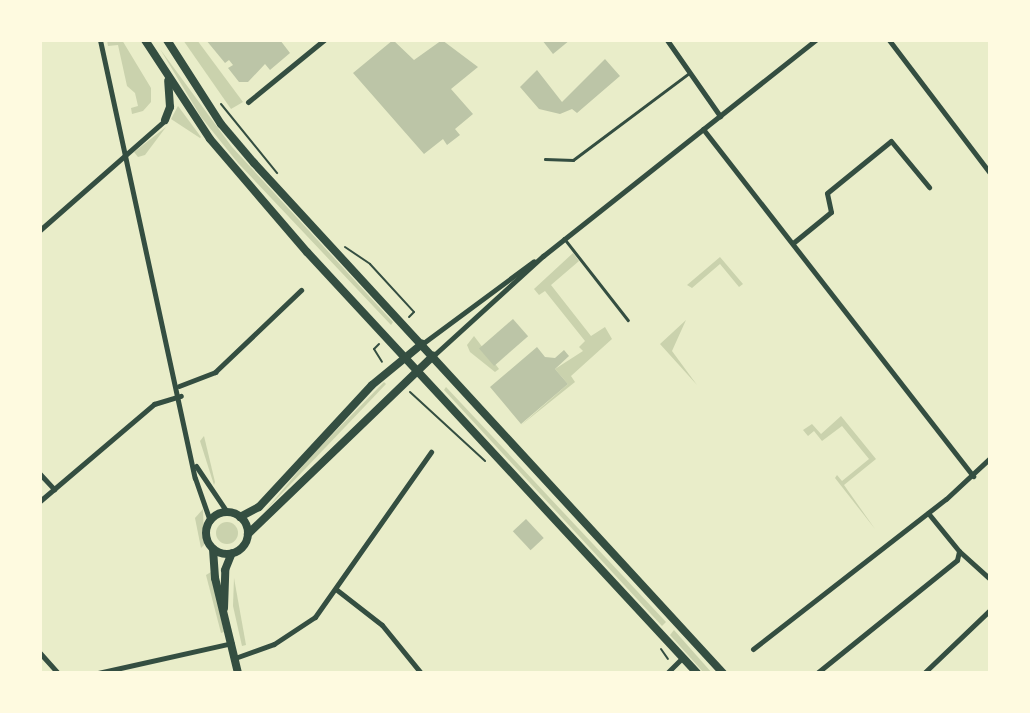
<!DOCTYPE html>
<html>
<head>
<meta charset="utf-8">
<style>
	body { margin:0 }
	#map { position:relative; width:1030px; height:713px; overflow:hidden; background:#e9edc9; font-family:"Source Sans 3",sans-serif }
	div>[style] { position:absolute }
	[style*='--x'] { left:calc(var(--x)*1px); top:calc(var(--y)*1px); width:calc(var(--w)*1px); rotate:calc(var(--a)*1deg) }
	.green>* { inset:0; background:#cad2ad }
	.round { border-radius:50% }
	.building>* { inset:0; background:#bcc5a7; transform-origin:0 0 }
	.path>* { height:2px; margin:-1px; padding:0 1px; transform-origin:1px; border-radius:1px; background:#344e41 }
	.service>* { height:2.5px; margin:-1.25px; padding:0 1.25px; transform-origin:1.25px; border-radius:1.25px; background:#344e41 }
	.minor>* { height:5px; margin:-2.5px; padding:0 2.5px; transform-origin:2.5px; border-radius:2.5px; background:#344e41 }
	.secondary>* { height:8px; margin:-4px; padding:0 4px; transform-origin:4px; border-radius:4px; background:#344e41 }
	.secondary>.ring { margin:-4px; padding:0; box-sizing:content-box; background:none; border:8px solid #344e41; border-radius:50% }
	span { translate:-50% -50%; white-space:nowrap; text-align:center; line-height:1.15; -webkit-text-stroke:5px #fefae0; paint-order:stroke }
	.frame { position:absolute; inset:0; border:42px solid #fefae0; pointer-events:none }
</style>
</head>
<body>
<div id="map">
	<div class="green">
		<div style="clip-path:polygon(107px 40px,122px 40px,151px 88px,151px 102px,143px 111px,132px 114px,131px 108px,138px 106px,135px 93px,127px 86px,118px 45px,108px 46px)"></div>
		<div style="clip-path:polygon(183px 40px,197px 40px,243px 102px,231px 109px)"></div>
		<div style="clip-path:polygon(160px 49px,232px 147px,393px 322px,391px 325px,238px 163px,201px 117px)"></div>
		<div style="clip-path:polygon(178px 106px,201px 137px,200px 138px,171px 119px)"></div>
		<div style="clip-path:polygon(166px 127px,145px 155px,138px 157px,134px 152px)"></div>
		<div style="clip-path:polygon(573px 253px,579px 261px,551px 285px,591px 336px,605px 327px,612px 339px,571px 376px,575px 382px,520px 426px,568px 384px,555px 369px,583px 351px,579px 347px,585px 341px,545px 291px,539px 295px,534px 289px)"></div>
		<div style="clip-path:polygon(720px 257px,743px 284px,739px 287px,720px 264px,692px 288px,687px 285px)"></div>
		<div style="clip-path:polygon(686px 320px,672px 351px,697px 385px,660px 344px)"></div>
		<div style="clip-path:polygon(474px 336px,499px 369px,495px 372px,470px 352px,467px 345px)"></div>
		<div style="clip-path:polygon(384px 382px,386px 384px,264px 512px,312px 455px)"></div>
		<div style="clip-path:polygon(446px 387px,666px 622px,662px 626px,444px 390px)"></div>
		<div style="clip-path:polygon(841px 416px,876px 459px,844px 485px,875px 529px,835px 478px,837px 475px,842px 481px,869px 459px,842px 426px,822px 441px,814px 431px,808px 436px,803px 430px,812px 424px,821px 434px)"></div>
		<div style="clip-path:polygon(204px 436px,215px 482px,214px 485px,200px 441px)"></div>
		<div style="clip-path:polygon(203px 509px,204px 545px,201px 548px,195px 518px)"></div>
		<div class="round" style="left:216px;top:522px;width:22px;height:22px"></div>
		<div style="clip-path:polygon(211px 572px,224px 632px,221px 633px,206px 575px)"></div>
		<div style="clip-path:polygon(234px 578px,246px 645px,242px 646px,233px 606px)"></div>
		<div style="clip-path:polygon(674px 630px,712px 673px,704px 673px,670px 635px)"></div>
	</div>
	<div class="building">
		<div style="clip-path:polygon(206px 40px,280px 40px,290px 53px,270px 70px,265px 64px,248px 82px,239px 82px,228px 68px,233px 65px,229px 60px,225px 63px)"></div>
		<div style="clip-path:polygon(393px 40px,414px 60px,442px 40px,478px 67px,451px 89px,473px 114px,455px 129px,460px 135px,447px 145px,443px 139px,424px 154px,353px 73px)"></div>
		<div style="clip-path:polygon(542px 40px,570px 40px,553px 54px)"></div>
		<div style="clip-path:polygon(605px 59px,620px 76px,577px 113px,572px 109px,560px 114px,539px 109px,520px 87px,537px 70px,562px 102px)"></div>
		<div style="left:513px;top:319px;width:23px;height:45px;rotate:49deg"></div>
		<div style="clip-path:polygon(537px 347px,545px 357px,555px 358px,564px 350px,569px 356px,555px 369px,568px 384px,521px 424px,490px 387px)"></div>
		<div style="left:526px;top:519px;width:26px;height:18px;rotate:47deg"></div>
	</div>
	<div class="path">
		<div style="--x:221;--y:104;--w:89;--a:50.9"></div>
		<div style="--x:345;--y:247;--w:30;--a:34"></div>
		<div style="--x:370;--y:264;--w:65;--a:47.5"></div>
		<div style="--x:414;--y:312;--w:7;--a:135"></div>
		<div style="--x:379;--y:344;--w:7;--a:135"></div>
		<div style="--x:374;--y:349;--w:15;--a:58"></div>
		<div style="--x:410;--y:392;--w:102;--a:42.6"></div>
		<div style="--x:661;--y:649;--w:12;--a:55"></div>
	</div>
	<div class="service">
		<div style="--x:545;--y:159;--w:28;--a:2"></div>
		<div style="--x:573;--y:160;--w:144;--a:-36.8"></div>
		<div style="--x:564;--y:238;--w:104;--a:52"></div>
	</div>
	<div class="minor">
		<div style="--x:100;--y:40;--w:448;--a:77.8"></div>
		<div style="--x:195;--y:478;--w:46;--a:70.8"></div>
		<div style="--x:667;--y:40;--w:93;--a:55.1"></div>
		<div style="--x:889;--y:40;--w:167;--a:52.8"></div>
		<div style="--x:248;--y:102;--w:98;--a:-39.2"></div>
		<div style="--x:703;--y:129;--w:440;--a:52.1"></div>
		<div style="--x:40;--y:230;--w:167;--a:-41.3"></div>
		<div style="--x:793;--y:243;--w:49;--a:-39.2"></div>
		<div style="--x:831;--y:212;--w:19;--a:-102"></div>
		<div style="--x:827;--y:193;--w:82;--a:-39.1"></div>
		<div style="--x:891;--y:141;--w:60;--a:50.4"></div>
		<div style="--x:422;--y:344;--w:139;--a:-36.5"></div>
		<div style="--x:433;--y:356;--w:149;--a:-42.3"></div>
		<div style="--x:543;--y:256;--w:348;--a:-38.4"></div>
		<div style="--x:179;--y:386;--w:39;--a:-21"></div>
		<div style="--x:215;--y:372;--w:119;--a:-43.6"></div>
		<div style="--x:196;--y:466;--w:55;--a:56"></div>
		<div style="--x:40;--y:474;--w:21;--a:47"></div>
		<div style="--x:40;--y:501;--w:150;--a:-40.4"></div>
		<div style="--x:154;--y:404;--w:28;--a:-17"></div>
		<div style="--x:959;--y:551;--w:42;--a:42.1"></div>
		<div style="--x:337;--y:590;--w:57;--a:37.9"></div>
		<div style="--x:382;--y:625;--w:62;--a:50.9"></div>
		<div style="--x:753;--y:649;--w:244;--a:-37.9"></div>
		<div style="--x:946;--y:499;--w:60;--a:-43"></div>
		<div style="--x:40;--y:653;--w:27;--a:48"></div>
		<div style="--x:235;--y:658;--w:41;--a:-19.7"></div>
		<div style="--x:274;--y:644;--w:49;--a:-33.4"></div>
		<div style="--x:315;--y:617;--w:202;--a:-54.9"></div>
		<div style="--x:98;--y:673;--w:137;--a:-12.6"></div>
		<div style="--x:667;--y:673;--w:21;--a:-45"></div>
		<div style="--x:817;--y:673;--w:180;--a:-38.9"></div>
		<div style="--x:957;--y:560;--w:9;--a:-77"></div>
		<div style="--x:959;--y:551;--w:49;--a:-129.2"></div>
		<div style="--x:924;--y:673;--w:91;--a:-43.7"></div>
	</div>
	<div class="secondary">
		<div style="--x:145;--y:40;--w:118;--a:56.7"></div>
		<div style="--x:210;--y:139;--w:149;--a:49.4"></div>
		<div style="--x:307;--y:252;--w:574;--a:47.19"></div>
		<div style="--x:167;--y:40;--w:100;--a:57.3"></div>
		<div style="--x:221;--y:124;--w:51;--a:49.8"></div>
		<div style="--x:254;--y:163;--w:693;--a:47.4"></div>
		<div style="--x:165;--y:120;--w:14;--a:-69"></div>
		<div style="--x:170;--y:107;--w:26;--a:-94"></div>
		<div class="ring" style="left:206px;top:512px;width:34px;height:34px"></div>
		<div style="--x:240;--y:517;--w:21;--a:-28"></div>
		<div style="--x:259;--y:507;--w:166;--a:-47.2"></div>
		<div style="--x:372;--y:385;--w:65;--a:-39.4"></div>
		<div style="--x:248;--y:534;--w:257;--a:-43.9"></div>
		<div style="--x:213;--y:549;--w:29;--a:86"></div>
		<div style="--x:215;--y:578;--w:98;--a:76.4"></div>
		<div style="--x:224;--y:608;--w:38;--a:-88"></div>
		<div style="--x:225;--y:570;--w:18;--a:-68"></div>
	</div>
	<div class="frame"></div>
</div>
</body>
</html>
